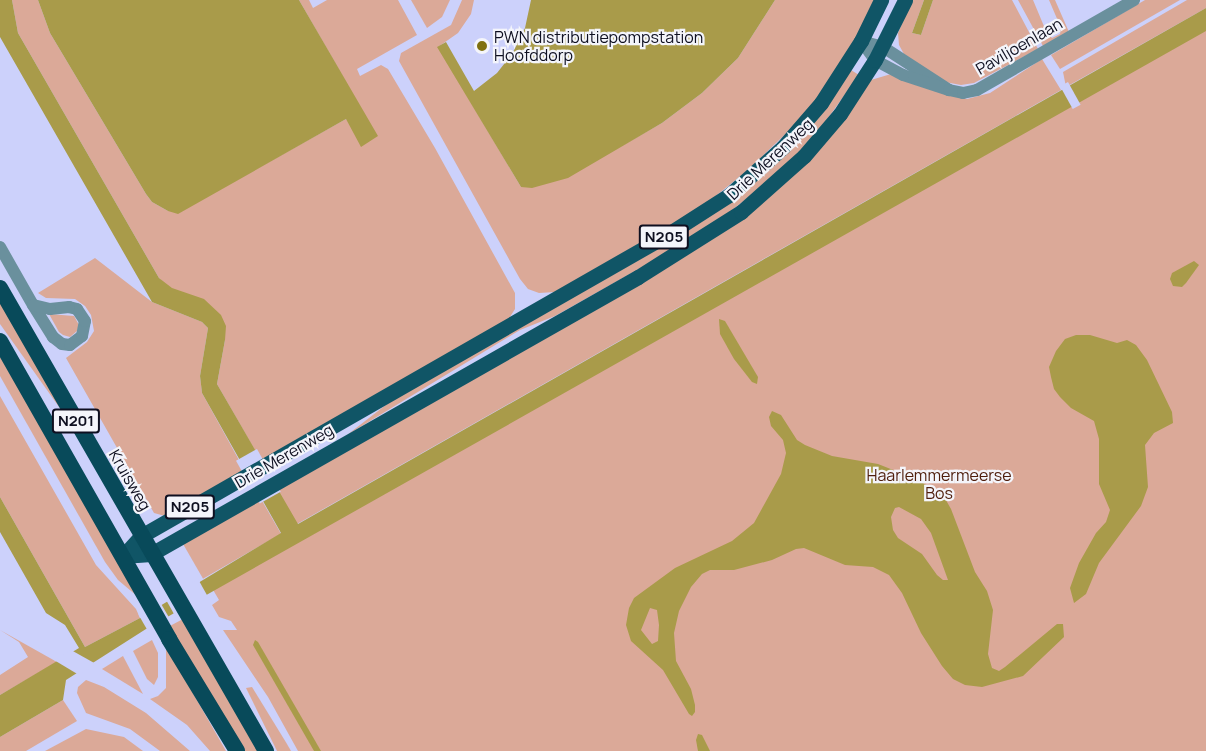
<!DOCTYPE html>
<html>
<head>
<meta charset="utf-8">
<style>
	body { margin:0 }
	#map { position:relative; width:1206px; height:751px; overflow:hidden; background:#ccd1fb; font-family:Manrope,sans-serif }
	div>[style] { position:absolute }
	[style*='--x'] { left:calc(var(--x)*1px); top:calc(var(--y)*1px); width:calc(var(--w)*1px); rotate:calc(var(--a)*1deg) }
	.green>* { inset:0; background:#dba998; transform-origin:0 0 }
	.water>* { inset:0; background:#a99b4a }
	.pier>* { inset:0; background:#ccd1fb; transform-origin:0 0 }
	.minor>* { height:12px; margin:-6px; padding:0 6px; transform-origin:6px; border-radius:6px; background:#6a909d }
	.primary>* { height:15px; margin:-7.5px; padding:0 7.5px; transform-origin:7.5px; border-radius:7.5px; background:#105566 }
	.trunk>* { height:16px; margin:-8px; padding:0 8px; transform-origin:8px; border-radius:8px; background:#084a5a }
	.dots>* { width:16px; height:16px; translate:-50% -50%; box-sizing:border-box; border:3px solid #f4f5fb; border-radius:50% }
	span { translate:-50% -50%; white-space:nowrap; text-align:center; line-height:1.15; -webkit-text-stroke:4.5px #f4f5fb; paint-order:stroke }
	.shield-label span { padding:2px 4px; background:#f4f5fb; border:2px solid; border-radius:4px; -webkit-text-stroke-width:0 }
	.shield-label { font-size:15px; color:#0e0f20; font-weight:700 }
	.poi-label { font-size:16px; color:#0e0f20 }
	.left { translate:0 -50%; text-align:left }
	.street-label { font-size:16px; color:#0e0f20 }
	.park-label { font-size:16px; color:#4f1e0c }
</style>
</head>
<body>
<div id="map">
	<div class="green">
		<div style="clip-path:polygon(12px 0,38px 0,50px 33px,146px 194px,152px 202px,168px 211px,181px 211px,346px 119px,377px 136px,299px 0,309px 0,313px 8px,327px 0,398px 0,417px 35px,357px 69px,360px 76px,381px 65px,388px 69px,435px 148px,515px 293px,515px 309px,508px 320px,261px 461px,217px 384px,225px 340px,159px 278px,18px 33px)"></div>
		<div style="clip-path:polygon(411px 0,450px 0,442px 17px,427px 28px)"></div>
		<div style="clip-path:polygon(462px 0,474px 0,471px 14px,458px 33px,438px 47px,521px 187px,618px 148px,662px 123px,702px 93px,738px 58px,775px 0,876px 0,837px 72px,799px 121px,747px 171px,698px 210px,555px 292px,539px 293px,528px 289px,520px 279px,399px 61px,401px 53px,451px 25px)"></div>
		<div style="clip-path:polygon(912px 0,924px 0,912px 33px,921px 35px,933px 0,1012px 0,1038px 49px,974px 83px,961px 85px,945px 82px,904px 54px,899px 45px,898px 33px)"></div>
		<div style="clip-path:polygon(1018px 0,1033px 0,1046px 31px,1052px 38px,1060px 34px,1061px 28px,1049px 0,1055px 0,1069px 32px,1043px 46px)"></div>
		<div style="clip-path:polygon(1145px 0,1180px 0,1060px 69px,1051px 55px)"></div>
		<div style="clip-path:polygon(1187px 0,1206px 0,1206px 8px,1066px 87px,1063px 72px)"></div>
		<div style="clip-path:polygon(1206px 26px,1206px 751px,298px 751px,268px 697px,223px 630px,237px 630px,231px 621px,219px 617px,212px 605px,219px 600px,212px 588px)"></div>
		<div style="clip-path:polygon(1042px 59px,1061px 90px,297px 524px,277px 490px,712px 238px,778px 189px,822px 145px,871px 80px,891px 74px,967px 99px,990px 93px)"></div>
		<div style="clip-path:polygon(851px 70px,859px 75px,815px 136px,772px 179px,701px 234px,555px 316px,520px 330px,347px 435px,391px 401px,725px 204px)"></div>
		<div style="clip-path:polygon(95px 258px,152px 302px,202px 322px,208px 328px,200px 376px,202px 393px,245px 471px,165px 516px,154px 513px,66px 358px,87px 342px,94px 331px,91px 315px,85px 306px,75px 299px,46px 298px,38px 293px)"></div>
		<div style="clip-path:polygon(0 301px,69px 421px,0 324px)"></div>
		<div style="clip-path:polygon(49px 314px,74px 316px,79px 325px,77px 331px,70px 337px,63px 335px,59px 332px)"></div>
		<div style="clip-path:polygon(0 356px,137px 596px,118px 580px,105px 562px,0 376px)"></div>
		<div style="clip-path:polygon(0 396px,96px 565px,136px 609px,140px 618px,85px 647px,0 497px)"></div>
		<div style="left:261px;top:499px;width:40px;height:90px;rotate:60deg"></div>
		<div style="clip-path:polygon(183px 619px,259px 751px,241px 751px,168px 627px)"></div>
		<div style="clip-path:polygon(0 630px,57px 662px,0 695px,0 675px,28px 657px,19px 642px)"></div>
		<div style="clip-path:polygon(152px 640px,158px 653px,158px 677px,154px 685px,147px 679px,133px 651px)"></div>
		<div style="clip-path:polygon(166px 646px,226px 751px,210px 751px,187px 725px,150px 699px,158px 696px,166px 688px)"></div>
		<div style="clip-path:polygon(123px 656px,143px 694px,102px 669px)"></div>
		<div style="clip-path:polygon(86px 680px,104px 687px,146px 713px,190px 751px,160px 751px,130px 729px,86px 713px,77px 693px,78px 687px)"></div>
		<div style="clip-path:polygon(252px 687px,287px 744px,291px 751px,277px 751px,246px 688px)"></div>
		<div style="clip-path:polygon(63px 700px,77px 721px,26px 751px,0 751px,0 737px)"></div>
		<div style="clip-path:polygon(86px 729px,124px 737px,143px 751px,45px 751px)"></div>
	</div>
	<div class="water">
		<div style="clip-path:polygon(0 0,12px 0,18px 33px,159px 278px,172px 288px,204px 299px,221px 315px,226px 326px,225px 340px,217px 384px,298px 524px,1206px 8px,1206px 31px,146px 629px,66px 680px,63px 700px,0 737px,0 695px,79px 648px,65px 625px,46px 613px,0 532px,0 497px,85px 647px,140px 618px,281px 533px,202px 393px,200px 376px,208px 328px,202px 322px,152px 302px,0 37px)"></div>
		<div style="clip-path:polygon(38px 0,299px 0,378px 136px,361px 147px,346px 119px,178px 214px,168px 211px,152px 202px,146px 194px,50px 33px)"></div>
		<div style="clip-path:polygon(531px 0,775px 0,738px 58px,702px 93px,662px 123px,568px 178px,532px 188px,521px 187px,437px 47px,446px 42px,474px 91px,497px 73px,512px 54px,525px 28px)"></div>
		<div style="clip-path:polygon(924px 0,933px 0,921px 35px,912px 33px)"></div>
		<div style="clip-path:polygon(1194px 261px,1199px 265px,1186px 283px,1182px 287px,1173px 286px,1170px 279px,1172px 273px)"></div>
		<div style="clip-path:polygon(719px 319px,725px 321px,758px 377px,757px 384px,752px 382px,734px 359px,720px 334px)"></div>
		<div style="clip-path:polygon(1076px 335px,1090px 335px,1117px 343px,1127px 340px,1136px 345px,1147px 360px,1172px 412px,1173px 423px,1154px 433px,1145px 445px,1148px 487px,1141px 506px,1099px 563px,1086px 594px,1074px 603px,1070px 588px,1079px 563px,1096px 533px,1106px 522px,1110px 510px,1099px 484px,1099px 439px,1094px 421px,1071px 408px,1060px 397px,1054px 389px,1051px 377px,1049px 367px,1056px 351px,1065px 339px)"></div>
		<div style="clip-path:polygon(evenodd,772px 411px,781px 415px,797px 440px,805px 445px,832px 456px,878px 464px,916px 479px,943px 495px,951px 509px,975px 572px,987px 591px,993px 610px,988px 654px,992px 668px,999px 671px,1005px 667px,1057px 624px,1063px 624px,1064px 637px,1023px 676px,982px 687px,965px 685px,953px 679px,942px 666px,921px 633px,902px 593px,889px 575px,873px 567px,845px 565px,804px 548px,796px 549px,772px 560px,734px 570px,710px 570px,702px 574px,691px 587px,679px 611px,674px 633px,676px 661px,691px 689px,695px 705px,695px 712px,692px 716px,689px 714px,663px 670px,631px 641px,626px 625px,629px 608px,634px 598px,675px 568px,732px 541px,754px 523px,781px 474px,786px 453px,783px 440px,771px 426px,769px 417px,772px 411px,899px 507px,921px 519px,931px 533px,948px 580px,943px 580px,937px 575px,922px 554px,898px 538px,893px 530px,891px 517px,895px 508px,899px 507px,772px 411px,650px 608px,657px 610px,659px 625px,658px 641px,652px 644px,641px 630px,650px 608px)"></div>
		<div style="clip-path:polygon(255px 640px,258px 642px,321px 751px,314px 751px,253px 645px)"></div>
		<div style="clip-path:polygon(698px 734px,702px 735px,710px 751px,698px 751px,696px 740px)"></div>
	</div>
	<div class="pier">
		<div style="left:1068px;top:82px;width:26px;height:9px;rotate:61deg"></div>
		<div style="left:257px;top:449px;width:49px;height:24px;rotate:61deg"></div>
		<div style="left:198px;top:579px;width:21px;height:38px;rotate:61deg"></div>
		<div style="left:160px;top:602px;width:20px;height:25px;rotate:60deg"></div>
		<div style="clip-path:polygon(71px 650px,96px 664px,79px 675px,54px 660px)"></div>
	</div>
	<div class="minor">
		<div style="--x:861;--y:41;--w:23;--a:15"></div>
		<div style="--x:883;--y:47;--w:79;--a:33.1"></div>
		<div style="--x:949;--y:90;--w:48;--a:-161.9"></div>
		<div style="--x:903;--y:75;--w:32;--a:-152"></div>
		<div style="--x:875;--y:60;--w:24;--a:-126"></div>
		<div style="--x:949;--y:90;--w:14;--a:12"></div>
		<div style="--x:963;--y:93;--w:14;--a:-12"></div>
		<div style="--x:977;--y:90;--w:181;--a:-29.8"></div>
		<div style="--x:0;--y:247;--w:67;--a:60.4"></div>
		<div style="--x:33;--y:305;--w:38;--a:58"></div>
		<div style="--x:53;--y:337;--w:11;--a:38"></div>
		<div style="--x:62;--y:344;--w:8;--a:7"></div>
		<div style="--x:70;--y:345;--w:15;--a:-37"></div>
		<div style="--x:82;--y:336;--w:15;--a:-79"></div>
		<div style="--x:85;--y:321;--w:14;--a:-124"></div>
		<div style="--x:77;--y:309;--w:8;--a:-166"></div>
		<div style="--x:69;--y:307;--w:19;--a:174"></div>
		<div style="--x:50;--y:309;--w:17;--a:-167"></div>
	</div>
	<div class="primary">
		<div style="--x:123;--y:556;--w:28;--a:-4"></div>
		<div style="--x:151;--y:554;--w:560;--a:-29.63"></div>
		<div style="--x:638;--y:277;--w:122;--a:-32.3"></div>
		<div style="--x:741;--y:212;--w:84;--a:-41.6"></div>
		<div style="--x:804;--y:156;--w:55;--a:-49.4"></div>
		<div style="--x:840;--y:114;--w:64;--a:-57.1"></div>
		<div style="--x:875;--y:60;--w:67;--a:-63.4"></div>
		<div style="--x:123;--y:556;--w:27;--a:-48"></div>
		<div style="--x:141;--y:536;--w:604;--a:-29.79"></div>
		<div style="--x:665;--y:236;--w:76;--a:-32.6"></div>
		<div style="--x:729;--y:195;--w:72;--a:-41.6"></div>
		<div style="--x:783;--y:147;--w:58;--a:-49.2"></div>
		<div style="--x:821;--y:103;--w:74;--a:-57.2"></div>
		<div style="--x:861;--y:41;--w:46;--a:-64"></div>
	</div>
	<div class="trunk">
		<div style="--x:0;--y:288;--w:534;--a:60.12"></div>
		<div style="--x:0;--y:341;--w:343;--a:60.4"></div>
		<div style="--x:169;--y:639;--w:131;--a:58.7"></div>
	</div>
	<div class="dots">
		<div style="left:482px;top:46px;background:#7f700f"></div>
	</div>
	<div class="shield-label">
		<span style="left:664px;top:237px">N205</span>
		<span style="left:76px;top:421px">N201</span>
		<span style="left:190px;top:507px">N205</span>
	</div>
	<div class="poi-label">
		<span class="left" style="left:494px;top:46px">PWN distributiepompstation<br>Hoofddorp</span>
	</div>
	<div class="street-label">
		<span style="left:1019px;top:46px;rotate:-30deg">Paviljoenlaan</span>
		<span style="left:770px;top:159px;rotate:-43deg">Drie Merenweg</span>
		<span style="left:284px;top:456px;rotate:-30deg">Drie Merenweg</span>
		<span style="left:130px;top:480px;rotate:60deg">Kruisweg</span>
	</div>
	<div class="park-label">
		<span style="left:939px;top:484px">Haarlemmermeerse<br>Bos</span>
	</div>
</div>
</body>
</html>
